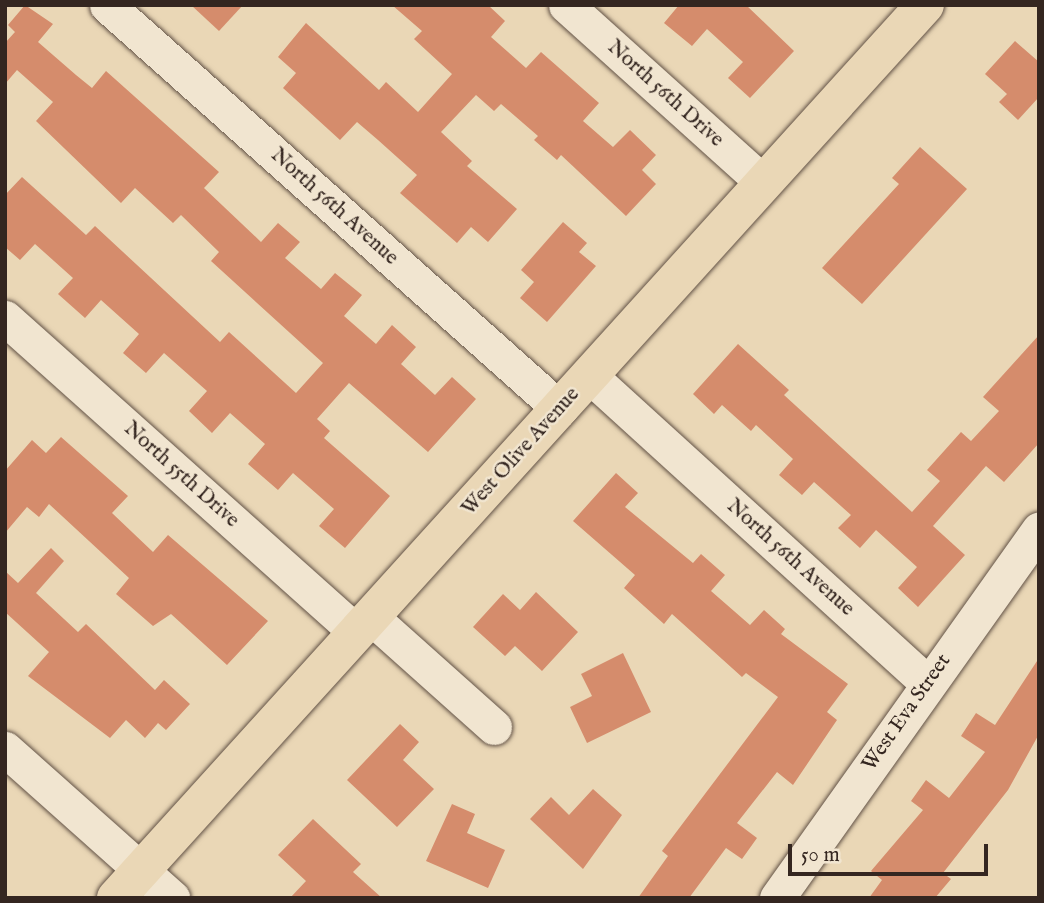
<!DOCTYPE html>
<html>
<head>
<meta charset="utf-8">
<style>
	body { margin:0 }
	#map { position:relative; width:1044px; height:903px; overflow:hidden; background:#ead7b6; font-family:"IM FELL English",serif }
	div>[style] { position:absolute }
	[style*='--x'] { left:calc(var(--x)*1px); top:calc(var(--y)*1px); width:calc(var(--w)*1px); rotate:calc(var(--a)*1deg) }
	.building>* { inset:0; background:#d58c6c }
	.roads { filter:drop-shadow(0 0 2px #625246) drop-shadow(0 0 2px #625246) }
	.minor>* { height:35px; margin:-17.5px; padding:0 17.5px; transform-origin:17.5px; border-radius:17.5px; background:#f1e5d0 }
	.major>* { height:38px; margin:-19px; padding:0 19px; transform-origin:19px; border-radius:19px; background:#ead7b6 }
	span { translate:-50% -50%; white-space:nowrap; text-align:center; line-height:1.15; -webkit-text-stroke:5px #f1e5d0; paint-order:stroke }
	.street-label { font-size:21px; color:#342620 }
	.frame { position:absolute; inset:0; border:7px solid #342620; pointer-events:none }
	.scale { position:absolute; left:788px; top:844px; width:200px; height:32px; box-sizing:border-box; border:4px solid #342620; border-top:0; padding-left:9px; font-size:21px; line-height:24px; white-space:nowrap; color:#342620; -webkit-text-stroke:5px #f1e5d0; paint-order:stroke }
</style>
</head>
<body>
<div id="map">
	<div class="building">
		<div style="clip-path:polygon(25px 5px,53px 24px,38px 42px,76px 75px,92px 88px,106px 71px,219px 172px,204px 188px,261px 242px,278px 223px,300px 242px,285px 258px,321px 289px,335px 273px,362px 295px,344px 316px,376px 344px,392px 325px,416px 347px,401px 364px,435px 395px,452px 377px,476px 399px,428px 452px,349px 383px,317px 419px,330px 431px,324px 438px,390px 496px,345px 548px,319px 526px,334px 509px,293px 473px,278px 490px,248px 464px,265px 444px,230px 413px,212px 433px,189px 411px,207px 391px,164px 353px,146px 373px,123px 353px,139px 334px,101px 300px,85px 318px,58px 294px,73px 278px,35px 244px,20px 260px,5px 247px,5px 195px,22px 177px,86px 235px,95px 226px,220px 342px,229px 332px,296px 393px,323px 363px,211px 261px,219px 252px,181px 215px,173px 223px,135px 188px,121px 203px,36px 121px,53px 102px,17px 70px,5px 84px,5px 43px,15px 32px,8px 25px)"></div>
		<div style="clip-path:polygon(191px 5px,243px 5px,219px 31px)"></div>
		<div style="clip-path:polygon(392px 5px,488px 5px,505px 21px,491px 37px,526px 68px,541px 52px,599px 103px,583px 121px,613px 147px,630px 130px,656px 155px,642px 170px,656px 184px,626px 216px,561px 155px,557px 160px,534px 140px,538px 136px,501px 104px,494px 111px,476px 95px,441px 132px,472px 161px,467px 166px,517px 209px,488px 242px,471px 227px,457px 243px,400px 193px,417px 175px,378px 140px,357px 122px,340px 140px,283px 88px,296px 73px,278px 57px,306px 23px,379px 90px,386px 82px,418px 112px,452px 74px,414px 39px,422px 31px)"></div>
		<div style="clip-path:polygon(679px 5px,746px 5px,794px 51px,750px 98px,728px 78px,743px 62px,707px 29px,692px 46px,664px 23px)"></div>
		<div style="clip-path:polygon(1015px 41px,1039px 62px,1039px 97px,1018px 120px,999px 102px,1007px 94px,985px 74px)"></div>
		<div style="clip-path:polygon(920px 147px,967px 189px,862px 304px,822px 268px,899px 184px,892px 178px)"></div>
		<div style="clip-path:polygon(563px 222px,587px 243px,579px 252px,596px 266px,547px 322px,520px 298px,534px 282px,521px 270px)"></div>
		<div style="clip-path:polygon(1039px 335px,1039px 443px,1004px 482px,986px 466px,933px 526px,965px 555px,918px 607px,898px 588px,917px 567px,876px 530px,860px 548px,838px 528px,851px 515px,814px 482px,802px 495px,779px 475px,793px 459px,756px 425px,751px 431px,722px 405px,714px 414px,693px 394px,738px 344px,789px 390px,784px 395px,912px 512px,940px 481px,927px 470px,961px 432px,971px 441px,999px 411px,983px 397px)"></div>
		<div style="clip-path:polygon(61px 437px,128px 496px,112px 513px,153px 552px,168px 535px,268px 621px,227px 665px,171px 614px,153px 626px,116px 594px,129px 578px,49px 504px,39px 517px,27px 507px,5px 533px,5px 471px,32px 440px,46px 453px)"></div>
		<div style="clip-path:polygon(616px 473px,638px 493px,625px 507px,693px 563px,701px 554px,725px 575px,711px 591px,750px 625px,764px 610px,785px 629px,781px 634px,848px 684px,827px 712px,837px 720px,793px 785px,777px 772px,737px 823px,757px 838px,742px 859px,726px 848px,689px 898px,638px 898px,668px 856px,662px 851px,778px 697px,746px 673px,742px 677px,672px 614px,664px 624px,624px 588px,635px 575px,573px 521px)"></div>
		<div style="clip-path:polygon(51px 548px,64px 561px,36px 593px,78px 632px,86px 624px,155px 690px,164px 680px,190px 704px,166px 730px,158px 723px,145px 738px,126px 720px,110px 738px,28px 676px,49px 652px,5px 612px,5px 571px,18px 583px)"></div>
		<div style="clip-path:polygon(536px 592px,578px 632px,542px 671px,515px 646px,505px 656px,473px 627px,503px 594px,520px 610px)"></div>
		<div style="clip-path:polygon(623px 653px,651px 712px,587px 743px,570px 707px,592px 696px,581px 674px)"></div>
		<div style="clip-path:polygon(1039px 658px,1039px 734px,1008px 790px,943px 873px,951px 879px,935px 898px,869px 898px,882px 880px,871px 871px,923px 810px,911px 801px,926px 780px,949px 798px,985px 752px,961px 736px,976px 713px,995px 725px)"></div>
		<div style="clip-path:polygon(400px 724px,419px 742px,403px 760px,434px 789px,397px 827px,347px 780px)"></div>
		<div style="clip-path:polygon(593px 789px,622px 815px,583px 869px,530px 819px,551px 797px,569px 815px)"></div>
		<div style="clip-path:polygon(452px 804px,475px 814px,467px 833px,505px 850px,488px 888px,426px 861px)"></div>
		<div style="clip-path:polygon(313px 819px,361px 864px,353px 872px,382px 898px,290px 898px,306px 881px,278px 855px)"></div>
	</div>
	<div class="roads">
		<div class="minor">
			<div style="--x:107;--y:5;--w:607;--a:41.73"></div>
			<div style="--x:566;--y:5;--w:266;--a:42"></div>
			<div style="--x:5;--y:318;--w:471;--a:41.8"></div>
			<div style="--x:590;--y:376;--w:457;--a:42.3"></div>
			<div style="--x:371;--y:617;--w:165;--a:41.8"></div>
			<div style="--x:5;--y:749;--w:224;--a:41.7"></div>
			<div style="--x:777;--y:898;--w:452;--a:-54.6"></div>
		</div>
		<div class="major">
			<div style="--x:116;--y:898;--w:1205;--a:-47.83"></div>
		</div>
	</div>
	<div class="street-label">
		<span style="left:665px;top:94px;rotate:42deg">North 56th Drive</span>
		<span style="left:334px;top:207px;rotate:42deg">North 56th Avenue</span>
		<span style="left:521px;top:452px;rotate:-48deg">West Olive Avenue</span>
		<span style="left:181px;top:475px;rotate:42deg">North 55th Drive</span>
		<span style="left:790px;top:558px;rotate:42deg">North 56th Avenue</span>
		<span style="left:907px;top:713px;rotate:-55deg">West Eva Street</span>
	</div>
	<div class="frame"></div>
	<div class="scale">50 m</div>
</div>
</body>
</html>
